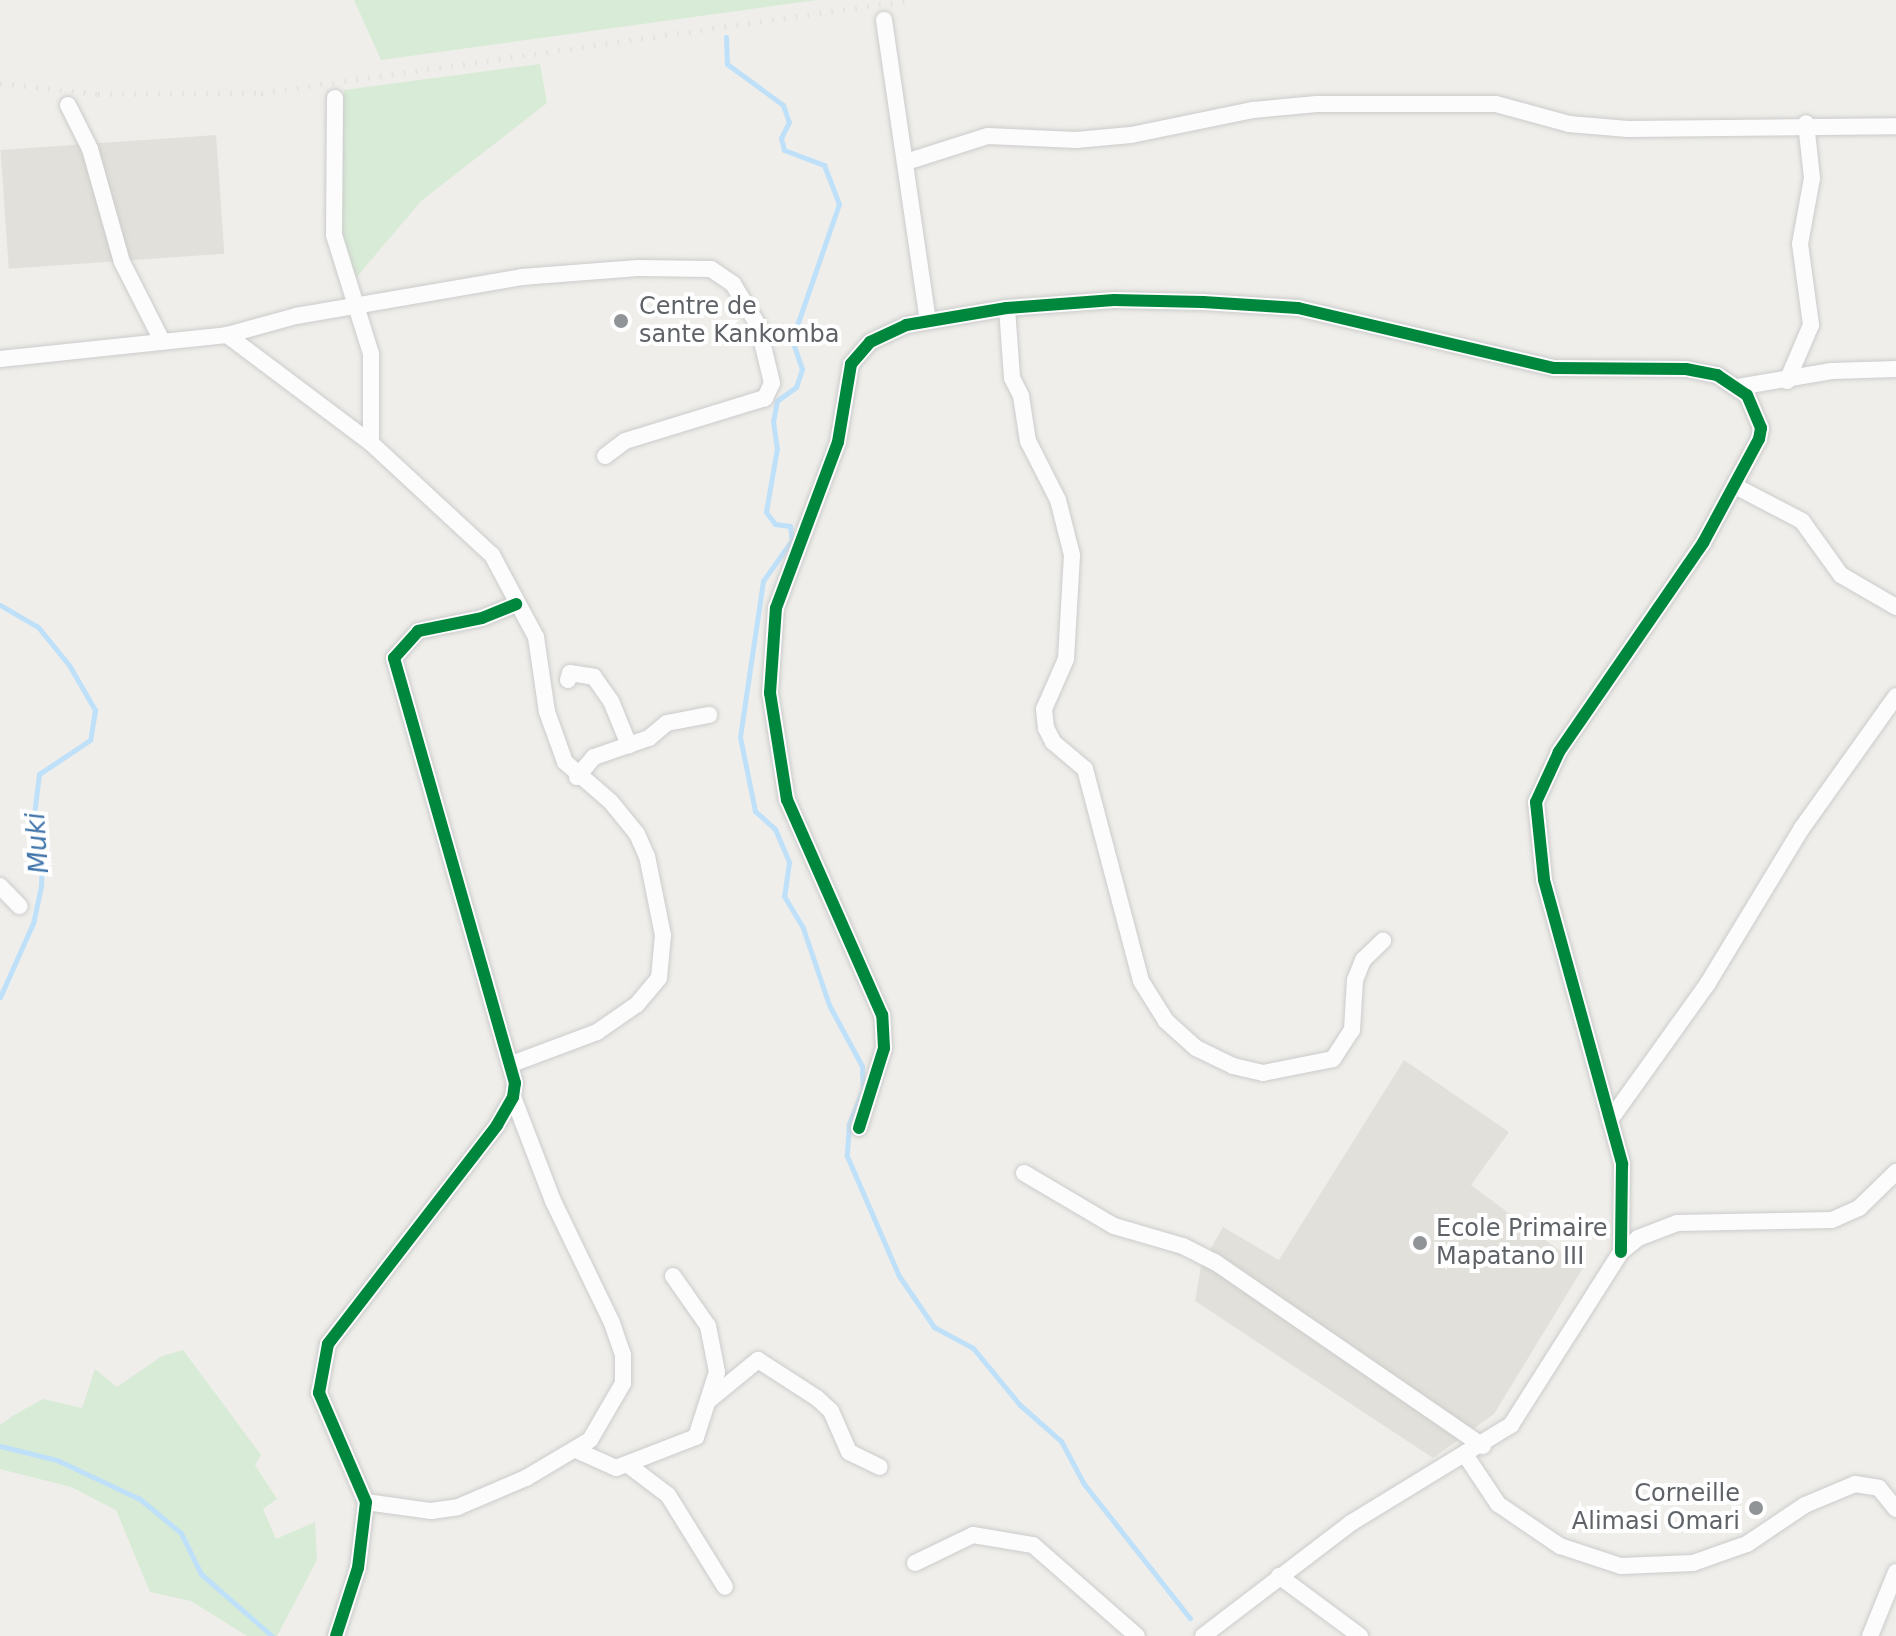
<!DOCTYPE html>
<html>
<head>
<meta charset="utf-8">
<style>
	body { margin:0 }
	#map { position:relative; width:1896px; height:1636px; overflow:hidden; background:#efeeea; font-family:"DejaVu Sans",sans-serif }
	div>[style] { position:absolute }
	[style*='--x'] { left:calc(var(--x)*1px); top:calc(var(--y)*1px); width:calc(var(--w)*1px); rotate:calc(var(--a)*1deg) }
	.education>* { inset:0; background:#e2e0da; transform-origin:0 0 }
	.green>* { inset:0; background:#d8ebd6 }
	.stream>* { height:5px; margin:-2.5px; padding:0 2.5px; transform-origin:2.5px; border-radius:2.5px; background:#bfe0f9 }
	.roads { filter:drop-shadow(0 0 2px #cbcccc) drop-shadow(0 0 2px #cbcccc) }
	.minor>* { height:16px; margin:-8px; padding:0 8px; transform-origin:8px; border-radius:8px; background:#fdfcfc }
	.rail>* { height:5px; margin-top:-2.5px; transform-origin:0; background:repeating-linear-gradient(90deg,#e4e4e4 0 2px,transparent 0 12px) }
	.cycleway>* { height:12px; margin:-6px; padding:0 6px; transform-origin:6px; border-radius:6px; background:#00873e }
	.dots>* { width:22px; height:22px; translate:-50% -50%; box-sizing:border-box; border:4px solid #fff; border-radius:50% }
	span { translate:-50% -50%; white-space:nowrap; text-align:center; line-height:1.15; -webkit-text-stroke:8px #fff; paint-order:stroke }
	.poi-label { font-size:24px; color:#5f6368 }
	.left { translate:0 -50%; text-align:left }
	.right { translate:-100% -50%; text-align:right }
	.water-label { font-size:26px; color:#4174aa; font-style:italic }
</style>
</head>
<body>
<div id="map">
	<div class="education">
		<div style="left:216px;top:135px;width:119px;height:216px;rotate:86deg"></div>
		<div style="clip-path:polygon(1404px 1060px,1509px 1132px,1471px 1185px,1583px 1268px,1494px 1414px,1433px 1458px,1195px 1301px,1201px 1266px,1223px 1227px,1279px 1260px)"></div>
	</div>
	<div class="green">
		<div style="clip-path:polygon(354px 0,817px 0,381px 60px)"></div>
		<div style="clip-path:polygon(540px 64px,547px 103px,421px 201px,355px 279px,337px 223px,344px 90px)"></div>
		<div style="clip-path:polygon(183px 1350px,261px 1455px,255px 1465px,277px 1499px,263px 1509px,276px 1539px,315px 1522px,317px 1560px,277px 1636px,247px 1636px,191px 1601px,150px 1592px,116px 1510px,71px 1487px,0 1469px,0 1425px,14px 1415px,43px 1399px,82px 1408px,95px 1369px,117px 1387px,162px 1356px)"></div>
	</div>
	<div class="stream">
		<div style="--x:726;--y:37;--w:27;--a:88"></div>
		<div style="--x:727;--y:64;--w:69;--a:36.2"></div>
		<div style="--x:783;--y:105;--w:18;--a:71"></div>
		<div style="--x:789;--y:122;--w:18;--a:117"></div>
		<div style="--x:781;--y:138;--w:12;--a:76"></div>
		<div style="--x:784;--y:150;--w:43;--a:20.6"></div>
		<div style="--x:824;--y:165;--w:42;--a:69"></div>
		<div style="--x:839;--y:204;--w:144;--a:109.1"></div>
		<div style="--x:792;--y:340;--w:31;--a:71"></div>
		<div style="--x:802;--y:369;--w:19;--a:108"></div>
		<div style="--x:796;--y:387;--w:24;--a:144"></div>
		<div style="--x:777;--y:401;--w:20;--a:101"></div>
		<div style="--x:773;--y:421;--w:27;--a:82"></div>
		<div style="--x:777;--y:448;--w:65;--a:99.8"></div>
		<div style="--x:766;--y:512;--w:15;--a:53"></div>
		<div style="--x:775;--y:524;--w:15;--a:8"></div>
		<div style="--x:790;--y:526;--w:14;--a:82"></div>
		<div style="--x:792;--y:540;--w:50;--a:125.3"></div>
		<div style="--x:763;--y:581;--w:158;--a:98.4"></div>
		<div style="--x:740;--y:737;--w:76;--a:78.5"></div>
		<div style="--x:755;--y:811;--w:27;--a:42"></div>
		<div style="--x:775;--y:829;--w:36;--a:67"></div>
		<div style="--x:789;--y:862;--w:34;--a:98"></div>
		<div style="--x:784;--y:896;--w:37;--a:59"></div>
		<div style="--x:803;--y:928;--w:81;--a:71.3"></div>
		<div style="--x:829;--y:1005;--w:69;--a:61.6"></div>
		<div style="--x:862;--y:1066;--w:23;--a:88"></div>
		<div style="--x:863;--y:1089;--w:38;--a:112"></div>
		<div style="--x:849;--y:1124;--w:32;--a:94"></div>
		<div style="--x:847;--y:1156;--w:131;--a:66.6"></div>
		<div style="--x:899;--y:1276;--w:62;--a:55.5"></div>
		<div style="--x:934;--y:1327;--w:44;--a:28.3"></div>
		<div style="--x:973;--y:1348;--w:74;--a:50.5"></div>
		<div style="--x:1020;--y:1405;--w:55;--a:41.3"></div>
		<div style="--x:1061;--y:1441;--w:49;--a:61.9"></div>
		<div style="--x:1084;--y:1484;--w:171;--a:51.7"></div>
		<div style="--x:0;--y:605;--w:44;--a:30.1"></div>
		<div style="--x:38;--y:627;--w:49;--a:50.8"></div>
		<div style="--x:69;--y:665;--w:52;--a:60"></div>
		<div style="--x:95;--y:710;--w:30;--a:99"></div>
		<div style="--x:90;--y:740;--w:61;--a:146.3"></div>
		<div style="--x:39;--y:774;--w:49;--a:97"></div>
		<div style="--x:33;--y:823;--w:36;--a:76"></div>
		<div style="--x:42;--y:858;--w:28;--a:92"></div>
		<div style="--x:41;--y:886;--w:38;--a:102"></div>
		<div style="--x:33;--y:923;--w:81;--a:114"></div>
		<div style="--x:0;--y:1446;--w:59;--a:13.8"></div>
		<div style="--x:57;--y:1460;--w:92;--a:25.2"></div>
		<div style="--x:140;--y:1499;--w:53;--a:39.7"></div>
		<div style="--x:181;--y:1533;--w:46;--a:64"></div>
		<div style="--x:201;--y:1574;--w:94;--a:41.1"></div>
	</div>
	<div class="roads">
		<div class="minor">
			<div style="--x:884;--y:20;--w:303;--a:81.7"></div>
			<div style="--x:335;--y:98;--w:137;--a:90.4"></div>
			<div style="--x:334;--y:235;--w:125;--a:72.7"></div>
			<div style="--x:371;--y:354;--w:89;--a:90"></div>
			<div style="--x:68;--y:105;--w:49;--a:63.4"></div>
			<div style="--x:90;--y:149;--w:117;--a:74.2"></div>
			<div style="--x:122;--y:262;--w:89;--a:63.1"></div>
			<div style="--x:906;--y:162;--w:86;--a:-17.6"></div>
			<div style="--x:988;--y:136;--w:88;--a:2.6"></div>
			<div style="--x:1076;--y:140;--w:55;--a:-5.2"></div>
			<div style="--x:1131;--y:135;--w:125;--a:-11.6"></div>
			<div style="--x:1253;--y:110;--w:64;--a:-5.4"></div>
			<div style="--x:1317;--y:104;--w:179;--a:0"></div>
			<div style="--x:1496;--y:104;--w:76;--a:15.3"></div>
			<div style="--x:1569;--y:124;--w:59;--a:4.8"></div>
			<div style="--x:1628;--y:129;--w:268;--a:-0.6"></div>
			<div style="--x:1007;--y:308;--w:70;--a:85.9"></div>
			<div style="--x:1012;--y:378;--w:20;--a:63"></div>
			<div style="--x:1021;--y:396;--w:46;--a:81.2"></div>
			<div style="--x:1028;--y:441;--w:66;--a:63"></div>
			<div style="--x:1058;--y:500;--w:57;--a:75.7"></div>
			<div style="--x:1072;--y:555;--w:104;--a:93.3"></div>
			<div style="--x:1066;--y:659;--w:55;--a:113.7"></div>
			<div style="--x:1044;--y:709;--w:19;--a:84"></div>
			<div style="--x:1046;--y:728;--w:16;--a:63"></div>
			<div style="--x:1053;--y:742;--w:42;--a:40.2"></div>
			<div style="--x:1085;--y:769;--w:219;--a:75.2"></div>
			<div style="--x:1141;--y:981;--w:47;--a:58"></div>
			<div style="--x:1166;--y:1021;--w:40;--a:42"></div>
			<div style="--x:1196;--y:1048;--w:41;--a:25.9"></div>
			<div style="--x:1233;--y:1066;--w:31;--a:13"></div>
			<div style="--x:1263;--y:1073;--w:71;--a:-11.3"></div>
			<div style="--x:1333;--y:1059;--w:35;--a:-57"></div>
			<div style="--x:1352;--y:1030;--w:50;--a:-86.6"></div>
			<div style="--x:1355;--y:980;--w:22;--a:-68"></div>
			<div style="--x:1363;--y:960;--w:28;--a:-44"></div>
			<div style="--x:227;--y:335;--w:180;--a:36.9"></div>
			<div style="--x:371;--y:443;--w:165;--a:42.8"></div>
			<div style="--x:492;--y:555;--w:93;--a:61.8"></div>
			<div style="--x:536;--y:637;--w:76;--a:81.7"></div>
			<div style="--x:547;--y:712;--w:53;--a:70.2"></div>
			<div style="--x:565;--y:762;--w:61;--a:41"></div>
			<div style="--x:611;--y:802;--w:41;--a:50.9"></div>
			<div style="--x:637;--y:834;--w:24;--a:66"></div>
			<div style="--x:647;--y:856;--w:81;--a:78.6"></div>
			<div style="--x:663;--y:935;--w:43;--a:95.3"></div>
			<div style="--x:659;--y:978;--w:35;--a:130"></div>
			<div style="--x:636;--y:1005;--w:47;--a:145.3"></div>
			<div style="--x:597;--y:1032;--w:91;--a:159.4"></div>
			<div style="--x:0;--y:359;--w:228;--a:-6"></div>
			<div style="--x:227;--y:335;--w:72;--a:-15.4"></div>
			<div style="--x:296;--y:316;--w:229;--a:-9.8"></div>
			<div style="--x:522;--y:277;--w:116;--a:-4.4"></div>
			<div style="--x:638;--y:268;--w:73;--a:0.8"></div>
			<div style="--x:711;--y:269;--w:27;--a:34"></div>
			<div style="--x:733;--y:284;--w:48;--a:58.6"></div>
			<div style="--x:758;--y:325;--w:60;--a:76.4"></div>
			<div style="--x:772;--y:383;--w:17;--a:115"></div>
			<div style="--x:765;--y:398;--w:146;--a:162.9"></div>
			<div style="--x:625;--y:441;--w:25;--a:143"></div>
			<div style="--x:1787;--y:381;--w:61;--a:-66.8"></div>
			<div style="--x:1811;--y:325;--w:82;--a:-97.7"></div>
			<div style="--x:1800;--y:244;--w:67;--a:-79.7"></div>
			<div style="--x:1812;--y:178;--w:55;--a:-96.2"></div>
			<div style="--x:1738;--y:387;--w:95;--a:-9.7"></div>
			<div style="--x:1832;--y:371;--w:64;--a:-1.8"></div>
			<div style="--x:1735;--y:486;--w:76;--a:27.6"></div>
			<div style="--x:1802;--y:521;--w:67;--a:54.2"></div>
			<div style="--x:1841;--y:575;--w:64;--a:30.2"></div>
			<div style="--x:568;--y:680;--w:7;--a:-74"></div>
			<div style="--x:570;--y:673;--w:24;--a:9"></div>
			<div style="--x:594;--y:677;--w:29;--a:55"></div>
			<div style="--x:611;--y:701;--w:48;--a:67.8"></div>
			<div style="--x:577;--y:777;--w:26;--a:-50"></div>
			<div style="--x:594;--y:757;--w:58;--a:-19.1"></div>
			<div style="--x:649;--y:738;--w:23;--a:-40"></div>
			<div style="--x:667;--y:723;--w:43;--a:-10.8"></div>
			<div style="--x:0;--y:886;--w:28;--a:46"></div>
			<div style="--x:1610;--y:1120;--w:168;--a:-54.4"></div>
			<div style="--x:1708;--y:983;--w:181;--a:-58.8"></div>
			<div style="--x:1802;--y:828;--w:162;--a:-54.5"></div>
			<div style="--x:859;--y:1128;--w:84;--a:-72.6"></div>
			<div style="--x:884;--y:1048;--w:33;--a:-93"></div>
			<div style="--x:882;--y:1015;--w:235;--a:-113.8"></div>
			<div style="--x:787;--y:800;--w:108;--a:-99"></div>
			<div style="--x:770;--y:693;--w:85;--a:-86"></div>
			<div style="--x:776;--y:608;--w:177;--a:-69.5"></div>
			<div style="--x:838;--y:442;--w:79;--a:-80.5"></div>
			<div style="--x:851;--y:364;--w:29;--a:-49"></div>
			<div style="--x:870;--y:342;--w:40;--a:-25"></div>
			<div style="--x:906;--y:325;--w:102;--a:-9.6"></div>
			<div style="--x:1007;--y:308;--w:107;--a:-4.3"></div>
			<div style="--x:1114;--y:300;--w:89;--a:1.3"></div>
			<div style="--x:1203;--y:302;--w:95;--a:3.6"></div>
			<div style="--x:1298;--y:308;--w:263;--a:13.2"></div>
			<div style="--x:1554;--y:368;--w:132;--a:0.4"></div>
			<div style="--x:1686;--y:369;--w:32;--a:11"></div>
			<div style="--x:1717;--y:375;--w:36;--a:34"></div>
			<div style="--x:1747;--y:395;--w:36;--a:67"></div>
			<div style="--x:1761;--y:428;--w:11;--a:100"></div>
			<div style="--x:1759;--y:439;--w:118;--a:118.3"></div>
			<div style="--x:1703;--y:543;--w:254;--a:124.6"></div>
			<div style="--x:1559;--y:752;--w:55;--a:114.7"></div>
			<div style="--x:1536;--y:802;--w:78;--a:84.1"></div>
			<div style="--x:1544;--y:880;--w:295;--a:74.6"></div>
			<div style="--x:1622;--y:1164;--w:88;--a:90.7"></div>
			<div style="--x:1024;--y:1173;--w:104;--a:30.5"></div>
			<div style="--x:1114;--y:1226;--w:72;--a:16.2"></div>
			<div style="--x:1183;--y:1246;--w:36;--a:27"></div>
			<div style="--x:1215;--y:1262;--w:325;--a:34.5"></div>
			<div style="--x:708;--y:1401;--w:65;--a:-39.4"></div>
			<div style="--x:758;--y:1360;--w:70;--a:32.8"></div>
			<div style="--x:817;--y:1398;--w:19;--a:43"></div>
			<div style="--x:831;--y:1411;--w:45;--a:66.3"></div>
			<div style="--x:849;--y:1452;--w:34;--a:26"></div>
			<div style="--x:576;--y:1450;--w:44;--a:24.2"></div>
			<div style="--x:616;--y:1468;--w:86;--a:-21.2"></div>
			<div style="--x:696;--y:1437;--w:68;--a:-72.1"></div>
			<div style="--x:717;--y:1372;--w:47;--a:-101.1"></div>
			<div style="--x:708;--y:1326;--w:61;--a:-125"></div>
			<div style="--x:1466;--y:1456;--w:58;--a:56.3"></div>
			<div style="--x:1498;--y:1504;--w:75;--a:34.1"></div>
			<div style="--x:1560;--y:1546;--w:64;--a:18.2"></div>
			<div style="--x:1621;--y:1566;--w:72;--a:-2.4"></div>
			<div style="--x:1693;--y:1563;--w:57;--a:-19.4"></div>
			<div style="--x:1747;--y:1544;--w:70;--a:-33.9"></div>
			<div style="--x:1805;--y:1505;--w:54;--a:-22.8"></div>
			<div style="--x:1855;--y:1484;--w:24;--a:9"></div>
			<div style="--x:1879;--y:1488;--w:27;--a:51"></div>
			<div style="--x:627;--y:1464;--w:51;--a:37.1"></div>
			<div style="--x:668;--y:1495;--w:108;--a:58.2"></div>
			<div style="--x:366;--y:1502;--w:66;--a:7.9"></div>
			<div style="--x:431;--y:1511;--w:27;--a:-8"></div>
			<div style="--x:458;--y:1507;--w:74;--a:-23.1"></div>
			<div style="--x:526;--y:1478;--w:74;--a:-30.7"></div>
			<div style="--x:590;--y:1440;--w:66;--a:-59.9"></div>
			<div style="--x:623;--y:1383;--w:28;--a:-90"></div>
			<div style="--x:623;--y:1355;--w:34;--a:-109"></div>
			<div style="--x:612;--y:1323;--w:136;--a:-115.8"></div>
			<div style="--x:553;--y:1201;--w:111;--a:-111"></div>
			<div style="--x:915;--y:1563;--w:64;--a:-25.8"></div>
			<div style="--x:973;--y:1535;--w:61;--a:9.5"></div>
			<div style="--x:1033;--y:1545;--w:138;--a:41.2"></div>
			<div style="--x:1279;--y:1576;--w:101;--a:36.5"></div>
			<div style="--x:336;--y:1636;--w:71;--a:-72.1"></div>
			<div style="--x:358;--y:1568;--w:66;--a:-83.1"></div>
			<div style="--x:366;--y:1502;--w:119;--a:-113.3"></div>
			<div style="--x:319;--y:1393;--w:50;--a:-79.6"></div>
			<div style="--x:328;--y:1344;--w:277;--a:-52.3"></div>
			<div style="--x:497;--y:1125;--w:32;--a:-60"></div>
			<div style="--x:513;--y:1097;--w:14;--a:-82"></div>
			<div style="--x:515;--y:1083;--w:442;--a:-105.9"></div>
			<div style="--x:394;--y:658;--w:36;--a:-48"></div>
			<div style="--x:418;--y:631;--w:65;--a:-11.5"></div>
			<div style="--x:482;--y:618;--w:37;--a:-22"></div>
			<div style="--x:1203;--y:1636;--w:186;--a:-37.4"></div>
			<div style="--x:1351;--y:1523;--w:188;--a:-31.5"></div>
			<div style="--x:1511;--y:1425;--w:205;--a:-57.6"></div>
			<div style="--x:1621;--y:1252;--w:22;--a:-39"></div>
			<div style="--x:1638;--y:1238;--w:42;--a:-21"></div>
			<div style="--x:1677;--y:1223;--w:155;--a:-1.1"></div>
			<div style="--x:1832;--y:1220;--w:30;--a:-24"></div>
			<div style="--x:1859;--y:1208;--w:52;--a:-44.2"></div>
			<div style="--x:1870;--y:1636;--w:69;--a:-67.9"></div>
		</div>
	</div>
	<div class="rail">
		<div style="--x:0;--y:83;--w:99;--a:6.4"></div>
		<div style="--x:98;--y:94;--w:163;--a:-0.4"></div>
		<div style="--x:261;--y:93;--w:656;--a:-8.15"></div>
	</div>
	<div class="cycleway">
		<div style="--x:859;--y:1128;--w:84;--a:-72.6"></div>
		<div style="--x:884;--y:1048;--w:33;--a:-93"></div>
		<div style="--x:882;--y:1015;--w:235;--a:-113.8"></div>
		<div style="--x:787;--y:800;--w:108;--a:-99"></div>
		<div style="--x:770;--y:693;--w:85;--a:-86"></div>
		<div style="--x:776;--y:608;--w:177;--a:-69.5"></div>
		<div style="--x:838;--y:442;--w:79;--a:-80.5"></div>
		<div style="--x:851;--y:364;--w:29;--a:-49"></div>
		<div style="--x:870;--y:342;--w:40;--a:-25"></div>
		<div style="--x:906;--y:325;--w:102;--a:-9.6"></div>
		<div style="--x:1007;--y:308;--w:107;--a:-4.3"></div>
		<div style="--x:1114;--y:300;--w:89;--a:1.3"></div>
		<div style="--x:1203;--y:302;--w:95;--a:3.6"></div>
		<div style="--x:1298;--y:308;--w:263;--a:13.2"></div>
		<div style="--x:1554;--y:368;--w:132;--a:0.4"></div>
		<div style="--x:1686;--y:369;--w:32;--a:11"></div>
		<div style="--x:1717;--y:375;--w:36;--a:34"></div>
		<div style="--x:1747;--y:395;--w:36;--a:67"></div>
		<div style="--x:1761;--y:428;--w:11;--a:100"></div>
		<div style="--x:1759;--y:439;--w:118;--a:118.3"></div>
		<div style="--x:1703;--y:543;--w:254;--a:124.6"></div>
		<div style="--x:1559;--y:752;--w:55;--a:114.7"></div>
		<div style="--x:1536;--y:802;--w:78;--a:84.1"></div>
		<div style="--x:1544;--y:880;--w:295;--a:74.6"></div>
		<div style="--x:1622;--y:1164;--w:88;--a:90.7"></div>
		<div style="--x:336;--y:1636;--w:71;--a:-72.1"></div>
		<div style="--x:358;--y:1568;--w:66;--a:-83.1"></div>
		<div style="--x:366;--y:1502;--w:119;--a:-113.3"></div>
		<div style="--x:319;--y:1393;--w:50;--a:-79.6"></div>
		<div style="--x:328;--y:1344;--w:277;--a:-52.3"></div>
		<div style="--x:497;--y:1125;--w:32;--a:-60"></div>
		<div style="--x:513;--y:1097;--w:14;--a:-82"></div>
		<div style="--x:515;--y:1083;--w:442;--a:-105.9"></div>
		<div style="--x:394;--y:658;--w:36;--a:-48"></div>
		<div style="--x:418;--y:631;--w:65;--a:-11.5"></div>
		<div style="--x:482;--y:618;--w:37;--a:-22"></div>
	</div>
	<div class="dots">
		<div style="left:621px;top:321px;background:#919496"></div>
		<div style="left:1420px;top:1243px;background:#919496"></div>
		<div style="left:1756px;top:1508px;background:#919496"></div>
	</div>
	<div class="poi-label">
		<span class="left" style="left:639px;top:321px">Centre de<br>sante Kankomba</span>
		<span class="left" style="left:1436px;top:1243px">Ecole Primaire<br>Mapatano III</span>
		<span class="right" style="left:1740px;top:1508px">Corneille<br>Alimasi Omari</span>
	</div>
	<div class="water-label">
		<span style="left:38px;top:843px;rotate:-94deg">Muki</span>
	</div>
</div>
</body>
</html>
